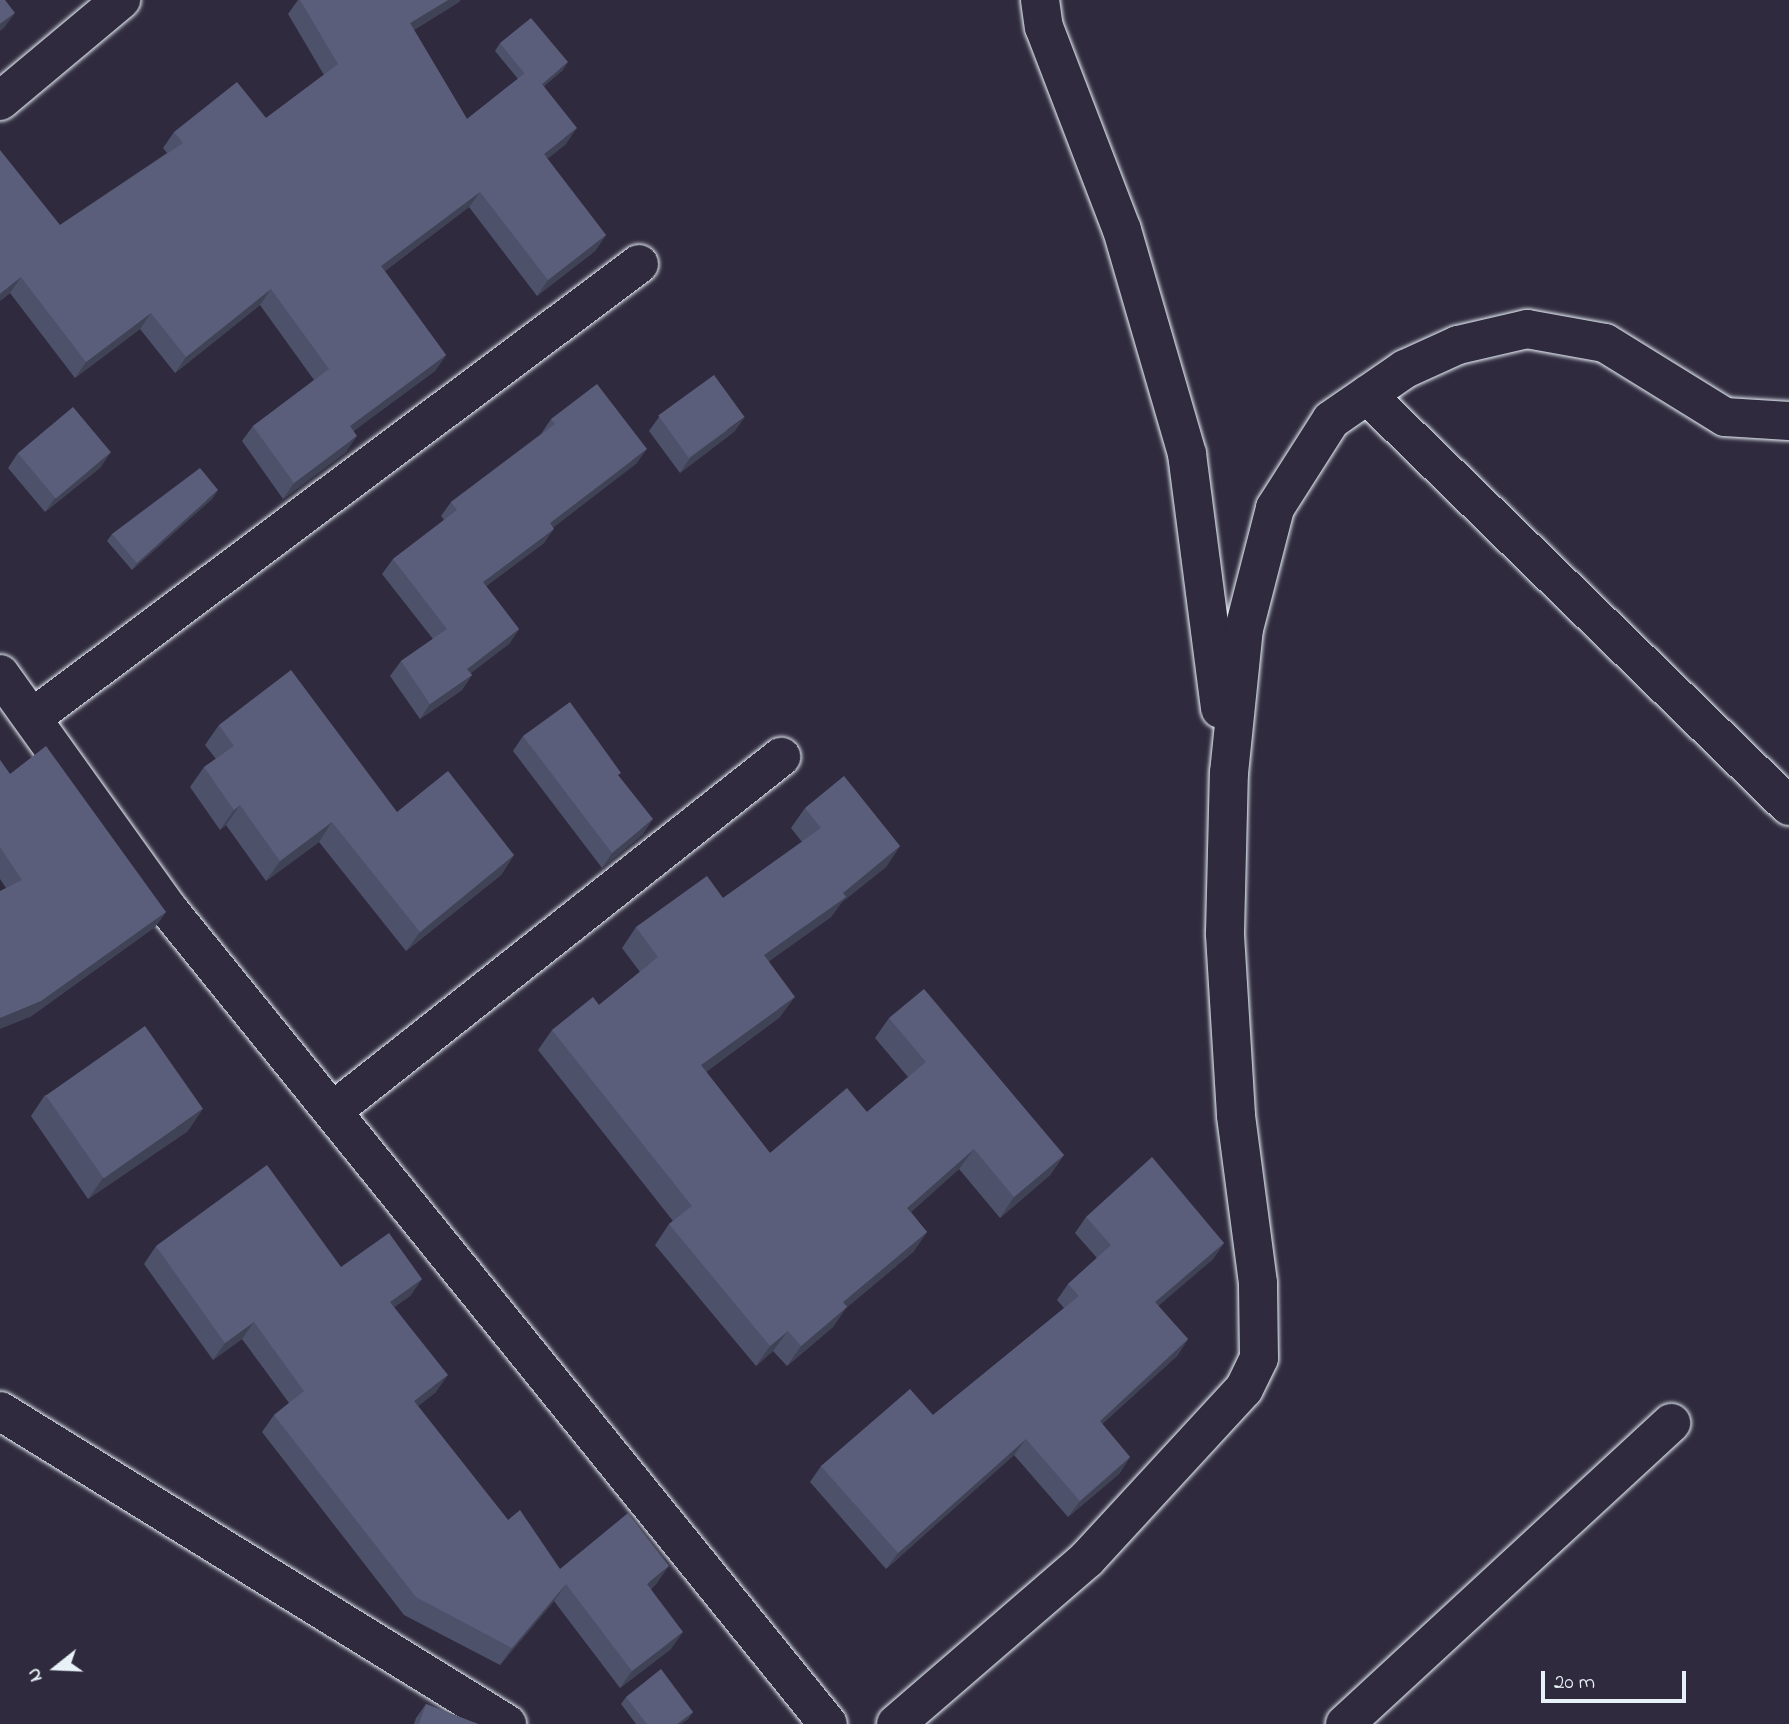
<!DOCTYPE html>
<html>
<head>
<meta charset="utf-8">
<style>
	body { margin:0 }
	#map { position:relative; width:1789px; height:1724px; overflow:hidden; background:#2f2a3d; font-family:"Indie Flower",sans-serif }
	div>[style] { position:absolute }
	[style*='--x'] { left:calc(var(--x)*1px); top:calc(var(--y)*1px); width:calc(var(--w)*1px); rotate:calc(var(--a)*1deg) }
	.roads { filter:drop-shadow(0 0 2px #e8f1f8) drop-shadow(0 0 2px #e8f1f8) }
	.street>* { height:38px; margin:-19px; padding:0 19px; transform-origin:19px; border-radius:19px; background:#2f2a3d }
	.secondary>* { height:38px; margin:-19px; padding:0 19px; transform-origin:19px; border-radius:19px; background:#2f2a3d }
	.wall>* { inset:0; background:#4e516a }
	.shaded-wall>* { inset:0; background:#404256 }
	.building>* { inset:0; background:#5b5e7b; transform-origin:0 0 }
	span { translate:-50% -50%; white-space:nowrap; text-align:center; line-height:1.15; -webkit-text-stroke:7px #2f2a3d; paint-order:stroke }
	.north { position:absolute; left:21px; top:1633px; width:70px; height:70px; -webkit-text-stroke:5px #2f2a3d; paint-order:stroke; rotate:252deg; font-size:19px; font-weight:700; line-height:28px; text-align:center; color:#e8f1f8 }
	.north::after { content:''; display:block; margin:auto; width:24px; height:32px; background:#e8f1f8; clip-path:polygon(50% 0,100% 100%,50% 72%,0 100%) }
	.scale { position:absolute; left:1541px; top:1671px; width:145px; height:32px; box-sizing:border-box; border:4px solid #e8f1f8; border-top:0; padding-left:9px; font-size:21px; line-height:24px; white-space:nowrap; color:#e8f1f8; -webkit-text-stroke:5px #2f2a3d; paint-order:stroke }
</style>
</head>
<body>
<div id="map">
	<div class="roads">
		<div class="street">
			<div style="--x:1040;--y:0;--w:27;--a:82"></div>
			<div style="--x:1044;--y:27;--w:217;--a:69"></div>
			<div style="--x:1122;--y:230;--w:233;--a:73.8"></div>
			<div style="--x:1187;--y:454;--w:257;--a:82.6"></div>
			<div style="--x:0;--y:101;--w:158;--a:-39.9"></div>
			<div style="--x:1367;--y:395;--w:589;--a:44.24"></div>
			<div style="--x:32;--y:718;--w:758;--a:-36.79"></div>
			<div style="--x:334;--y:1110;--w:570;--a:-38.3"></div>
			<div style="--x:0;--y:1411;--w:596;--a:31.69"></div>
			<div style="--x:896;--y:1724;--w:252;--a:-40.8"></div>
			<div style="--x:1087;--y:1559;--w:231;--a:-47.3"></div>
			<div style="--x:1244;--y:1389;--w:34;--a:-64"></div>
			<div style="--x:1259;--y:1358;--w:75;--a:-90.8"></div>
			<div style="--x:1258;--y:1283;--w:169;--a:-97.5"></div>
			<div style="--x:1236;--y:1115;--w:182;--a:-93.5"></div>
			<div style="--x:1225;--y:933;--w:160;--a:-88.6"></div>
			<div style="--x:1229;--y:773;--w:145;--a:-84.1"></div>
			<div style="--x:1244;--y:629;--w:125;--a:-75.6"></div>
			<div style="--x:1275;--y:508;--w:104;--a:-57.5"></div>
			<div style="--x:1331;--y:420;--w:90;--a:-34.6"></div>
			<div style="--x:1405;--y:369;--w:58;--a:-24.4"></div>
			<div style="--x:1458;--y:345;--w:71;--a:-13.1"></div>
			<div style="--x:1527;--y:329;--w:79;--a:10.2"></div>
			<div style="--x:1605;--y:343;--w:141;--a:31.7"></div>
			<div style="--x:1725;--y:417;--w:64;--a:3.6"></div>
			<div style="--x:1345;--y:1724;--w:444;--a:-42.7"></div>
		</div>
		<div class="secondary">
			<div style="--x:0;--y:674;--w:290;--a:54.4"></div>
			<div style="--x:169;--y:910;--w:1047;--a:51.01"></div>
		</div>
	</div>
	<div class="wall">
		<div style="clip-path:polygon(298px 0,460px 0,459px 2px,414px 30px,467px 119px,518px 79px,495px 51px,500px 43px,563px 70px,544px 86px,566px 144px,547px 159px,606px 235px,595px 251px,537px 296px,469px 207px,385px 271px,446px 355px,435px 371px,353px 431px,346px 452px,283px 499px,242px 441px,253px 426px,314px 380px,260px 305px,175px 373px,140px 329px,75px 378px,10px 293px,0 301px,60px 225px,167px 153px,163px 148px,174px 132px,266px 118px,324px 75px,288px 14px)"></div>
		<div style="clip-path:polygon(659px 417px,735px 431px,680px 473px,649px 431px)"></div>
		<div style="clip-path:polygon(551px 419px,637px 463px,553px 527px,544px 543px,486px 586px,519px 629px,509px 644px,470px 673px,472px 675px,462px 690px,420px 719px,390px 676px,401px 661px,433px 639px,382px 574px,393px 559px,444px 520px,441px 516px,451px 502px,541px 434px)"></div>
		<div style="clip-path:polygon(18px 453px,101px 467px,45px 512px,8px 468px)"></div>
		<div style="clip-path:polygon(213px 498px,132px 570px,107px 541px,112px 534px)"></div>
		<div style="clip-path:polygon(219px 725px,397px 812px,514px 855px,501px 875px,406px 951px,319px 842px,266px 881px,226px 825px,220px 830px,190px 787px,204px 767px,216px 759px,205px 745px)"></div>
		<div style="clip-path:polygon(523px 736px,619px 776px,643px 834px,602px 868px,513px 751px)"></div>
		<div style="clip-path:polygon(0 760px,10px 774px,166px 912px,155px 927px,30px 1017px,6px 888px,0 879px)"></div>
		<div style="clip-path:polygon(805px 808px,900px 846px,886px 867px,842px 902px,831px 917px,769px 961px,780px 1017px,706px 1072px,770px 1153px,867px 1112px,908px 1077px,875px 1038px,889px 1018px,1064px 1155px,1050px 1175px,1000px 1218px,959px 1169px,911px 1212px,927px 1232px,913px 1252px,846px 1308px,833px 1327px,787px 1366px,773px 1351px,756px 1366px,655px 1245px,669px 1224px,673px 1221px,538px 1050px,552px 1030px,599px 1005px,640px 972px,622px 948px,636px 927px,723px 898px,802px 842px,791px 828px)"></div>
		<div style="clip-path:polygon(45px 1095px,188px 1131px,88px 1199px,31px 1116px)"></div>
		<div style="clip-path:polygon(1086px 1217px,1224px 1243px,1213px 1259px,1158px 1306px,1188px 1339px,1177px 1356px,1102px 1424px,1130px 1457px,1119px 1474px,1068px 1517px,1014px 1455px,886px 1569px,810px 1482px,821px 1466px,933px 1415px,1064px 1308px,1057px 1300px,1068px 1284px,1097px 1258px,1075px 1233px)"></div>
		<div style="clip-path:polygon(156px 1246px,341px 1267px,422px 1279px,410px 1296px,394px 1307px,436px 1392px,418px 1406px,508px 1520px,560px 1569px,657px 1583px,651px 1589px,671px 1649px,620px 1688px,554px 1601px,500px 1665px,404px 1615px,262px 1432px,274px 1415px,289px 1403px,242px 1339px,213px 1360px,144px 1264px)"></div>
		<div style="clip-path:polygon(626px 1697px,693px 1712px,688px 1719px,681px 1724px,636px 1724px,621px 1704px)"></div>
		<div style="clip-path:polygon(426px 1704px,478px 1724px,414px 1724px,416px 1718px)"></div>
	</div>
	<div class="shaded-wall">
		<div style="clip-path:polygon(448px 0,460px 0,459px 2px,399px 39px,410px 23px)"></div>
		<div style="clip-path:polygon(15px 13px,4px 28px,0 31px,0 24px)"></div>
		<div style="clip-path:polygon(568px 62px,563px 70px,532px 96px,537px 89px)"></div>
		<div style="clip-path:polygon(577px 128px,566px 144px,533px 170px,544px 154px)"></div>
		<div style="clip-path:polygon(480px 192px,469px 207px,370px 282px,381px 266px)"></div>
		<div style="clip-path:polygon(606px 235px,595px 251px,537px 296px,548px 280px)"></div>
		<div style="clip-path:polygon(21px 277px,10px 293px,0 301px,0 294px)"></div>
		<div style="clip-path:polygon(271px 289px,260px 305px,175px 373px,186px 357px)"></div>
		<div style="clip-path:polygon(151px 313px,140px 329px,75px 378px,86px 362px)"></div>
		<div style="clip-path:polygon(446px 355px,435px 371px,339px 442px,350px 426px)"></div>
		<div style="clip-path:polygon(745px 417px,735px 431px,680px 473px,690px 458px)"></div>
		<div style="clip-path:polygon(357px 436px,346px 452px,283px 499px,294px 483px)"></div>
		<div style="clip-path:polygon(647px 449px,637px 463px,540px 538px,550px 523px)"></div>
		<div style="clip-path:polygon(111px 452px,101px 467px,45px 512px,55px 498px)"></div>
		<div style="clip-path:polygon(218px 490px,213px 498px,132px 570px,137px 563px)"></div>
		<div style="clip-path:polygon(554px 529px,544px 543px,472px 597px,483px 582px)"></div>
		<div style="clip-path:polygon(519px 629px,509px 644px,457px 684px,467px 669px)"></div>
		<div style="clip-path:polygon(472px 675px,462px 690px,420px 719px,430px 704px)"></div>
		<div style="clip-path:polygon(240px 805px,226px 825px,220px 830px,234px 810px)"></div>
		<div style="clip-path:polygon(653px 819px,643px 834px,602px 868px,612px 853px)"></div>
		<div style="clip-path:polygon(332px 822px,319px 842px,266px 881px,280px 861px)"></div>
		<div style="clip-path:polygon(900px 846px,886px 867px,842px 902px,831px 917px,750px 975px,764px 955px)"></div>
		<div style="clip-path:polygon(514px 855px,501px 875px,406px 951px,420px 932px)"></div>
		<div style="clip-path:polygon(166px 912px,155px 927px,30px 1017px,0 1029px,0 1018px)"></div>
		<div style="clip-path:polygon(795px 997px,780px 1017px,687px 1086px,701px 1065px)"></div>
		<div style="clip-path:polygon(203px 1109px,188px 1131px,88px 1199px,103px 1178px)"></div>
		<div style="clip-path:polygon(974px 1149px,959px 1169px,893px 1228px,907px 1208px)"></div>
		<div style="clip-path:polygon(1064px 1155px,1050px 1175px,1000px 1218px,1014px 1197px)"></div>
		<div style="clip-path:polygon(927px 1232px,913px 1252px,846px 1308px,833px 1327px,787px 1366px,801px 1346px,843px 1302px)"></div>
		<div style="clip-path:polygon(1224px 1243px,1213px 1259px,1144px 1318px,1155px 1302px)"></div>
		<div style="clip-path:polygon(422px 1279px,410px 1296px,378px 1319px,390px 1302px)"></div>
		<div style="clip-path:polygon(254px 1322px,242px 1339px,213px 1360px,225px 1343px)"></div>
		<div style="clip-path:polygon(788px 1331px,773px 1351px,756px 1366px,770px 1346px)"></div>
		<div style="clip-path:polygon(1188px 1339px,1177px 1356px,1088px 1437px,1100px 1421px)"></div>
		<div style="clip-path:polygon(448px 1375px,436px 1392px,402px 1419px,414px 1401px)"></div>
		<div style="clip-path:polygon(1026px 1439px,1014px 1455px,886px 1569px,898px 1553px)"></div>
		<div style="clip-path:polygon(1130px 1457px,1119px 1474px,1068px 1517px,1080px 1501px)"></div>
		<div style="clip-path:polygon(669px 1566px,657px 1583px,635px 1601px,647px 1584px)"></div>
		<div style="clip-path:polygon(566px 1584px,554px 1601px,500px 1665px,512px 1648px)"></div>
		<div style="clip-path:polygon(683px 1632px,671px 1649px,620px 1688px,632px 1671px)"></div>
		<div style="clip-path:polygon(693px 1712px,688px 1719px,681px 1724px,677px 1724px)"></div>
	</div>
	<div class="building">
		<div style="clip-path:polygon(0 0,5px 0,15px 13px,0 24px)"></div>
		<div style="clip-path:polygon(300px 0,448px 0,410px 23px,467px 119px,530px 69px,577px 128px,544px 154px,606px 235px,548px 280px,480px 192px,381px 266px,446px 355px,350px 426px,357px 436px,294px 483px,253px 426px,329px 369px,271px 289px,186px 357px,151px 313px,86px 362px,21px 277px,0 294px,0 150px,60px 225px,183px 143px,174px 132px,237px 82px,266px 118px,338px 64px)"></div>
		<div style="clip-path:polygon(531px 18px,568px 62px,542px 84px,530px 69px,525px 74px,500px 43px)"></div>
		<div style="left:714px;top:375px;width:52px;height:69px;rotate:54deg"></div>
		<div style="clip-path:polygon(597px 384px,647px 449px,550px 523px,554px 529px,483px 582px,519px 629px,467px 669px,472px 675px,430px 704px,401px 661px,447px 629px,393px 559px,457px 510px,451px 502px,555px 424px,551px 419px)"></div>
		<div style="left:73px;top:407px;width:59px;height:72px;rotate:50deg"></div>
		<div style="clip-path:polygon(200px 468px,218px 490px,137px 563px,112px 534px)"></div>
		<div style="clip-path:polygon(291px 670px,397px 812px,448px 771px,514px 855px,420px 932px,332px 822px,280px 861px,240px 805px,234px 810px,204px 767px,234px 746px,219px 725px)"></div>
		<div style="clip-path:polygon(570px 702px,621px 773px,618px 775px,653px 819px,612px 853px,523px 736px)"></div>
		<div style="clip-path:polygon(46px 746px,166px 912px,41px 1001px,0 1018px,0 891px,22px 880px,0 847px,0 760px,10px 774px)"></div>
		<div style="clip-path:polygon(844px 776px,900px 846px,843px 893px,846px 897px,764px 955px,795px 997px,701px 1065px,770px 1153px,847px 1088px,867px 1112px,926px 1062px,889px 1018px,924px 989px,1064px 1155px,1014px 1197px,974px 1149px,907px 1208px,927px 1232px,843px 1302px,847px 1307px,801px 1346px,788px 1331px,770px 1346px,669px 1224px,692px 1206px,552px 1030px,593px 997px,599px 1005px,658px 957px,636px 927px,707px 876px,723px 898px,821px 828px,805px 808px)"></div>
		<div style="left:145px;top:1026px;width:101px;height:121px;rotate:55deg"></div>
		<div style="clip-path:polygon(1152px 1157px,1224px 1243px,1155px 1302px,1188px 1339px,1100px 1421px,1130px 1457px,1080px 1501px,1026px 1439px,898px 1553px,821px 1466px,910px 1389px,933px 1415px,1079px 1296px,1068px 1284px,1111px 1245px,1086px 1217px)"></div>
		<div style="clip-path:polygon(267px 1165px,341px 1267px,389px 1233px,422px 1279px,390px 1302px,448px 1375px,414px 1401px,508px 1520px,520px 1510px,560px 1569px,628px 1513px,669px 1566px,647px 1584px,683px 1632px,632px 1671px,566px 1584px,512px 1648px,416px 1597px,274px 1415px,304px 1391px,254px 1322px,225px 1343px,156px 1246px)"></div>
		<div style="clip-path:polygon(661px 1669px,693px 1712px,677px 1724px,647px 1724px,626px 1697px)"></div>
		<div style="clip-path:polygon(426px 1704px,478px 1724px,419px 1724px)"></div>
	</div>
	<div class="north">N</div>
	<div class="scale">20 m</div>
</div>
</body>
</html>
